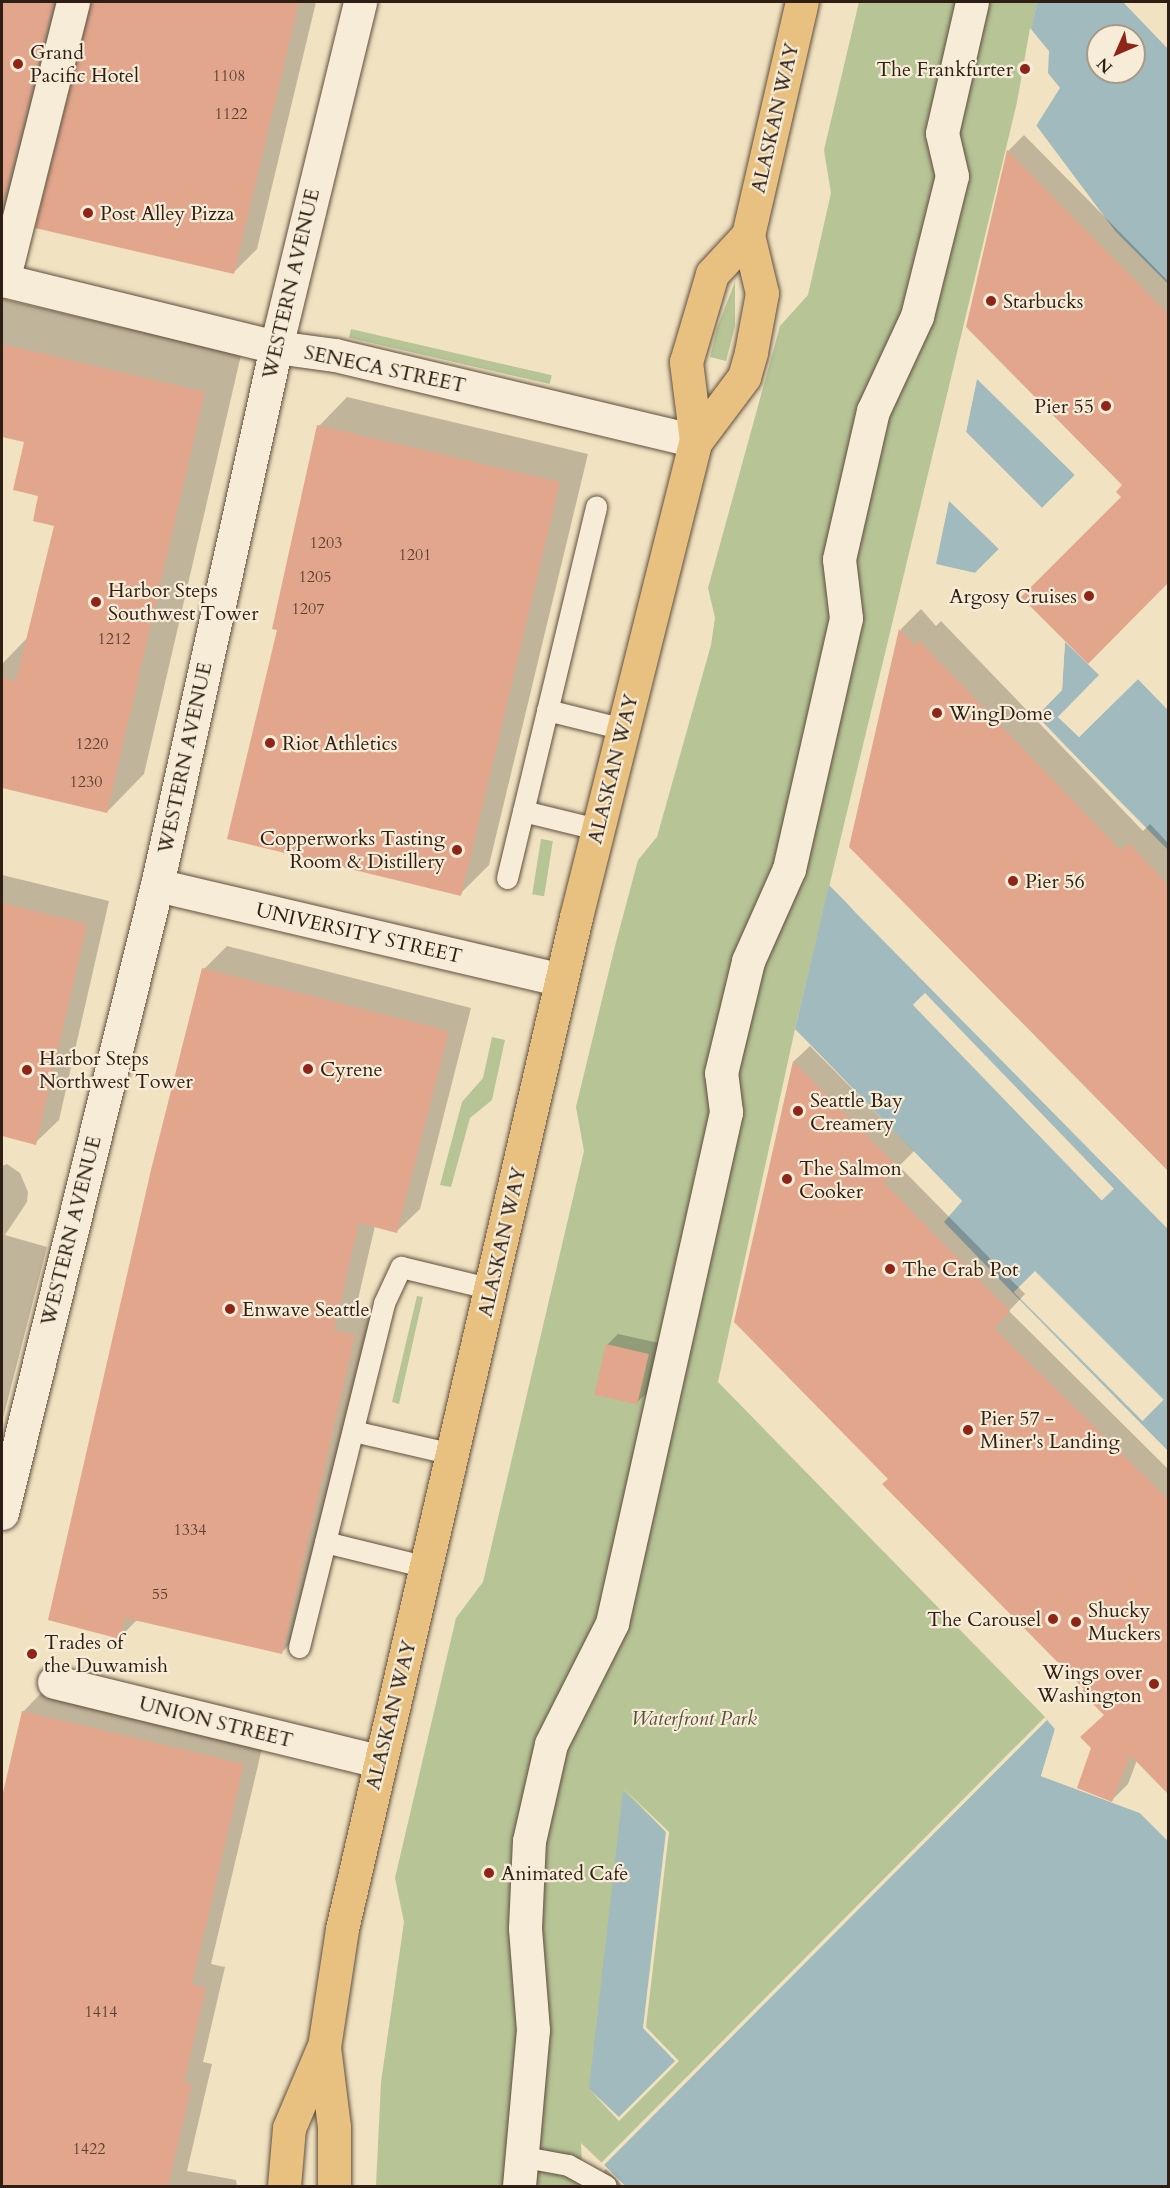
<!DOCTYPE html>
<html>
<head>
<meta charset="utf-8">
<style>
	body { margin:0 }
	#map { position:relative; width:1170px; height:2188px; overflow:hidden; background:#f1e2c1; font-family:Cardo,serif }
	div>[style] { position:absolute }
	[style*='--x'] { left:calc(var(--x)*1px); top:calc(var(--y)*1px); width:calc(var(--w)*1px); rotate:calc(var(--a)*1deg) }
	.green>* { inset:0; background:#b6c496; transform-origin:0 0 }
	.water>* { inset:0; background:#a1babe }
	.pier>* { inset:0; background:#f1e2c1; transform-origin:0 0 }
	.shadow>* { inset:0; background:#0003 }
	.building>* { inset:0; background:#e2a68d; transform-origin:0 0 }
	.roads { filter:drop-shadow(0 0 2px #604f3e) drop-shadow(0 0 2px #604f3e) }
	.lane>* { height:21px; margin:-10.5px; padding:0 10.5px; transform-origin:10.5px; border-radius:10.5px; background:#f6ecd7 }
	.street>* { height:33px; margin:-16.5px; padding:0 16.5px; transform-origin:16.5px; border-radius:16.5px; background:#f6ecd7 }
	.secondary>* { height:33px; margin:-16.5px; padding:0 16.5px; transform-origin:16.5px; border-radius:16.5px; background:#f6ecd7 }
	.primary>* { height:33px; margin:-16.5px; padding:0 16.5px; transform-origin:16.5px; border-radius:16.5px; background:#e8c180 }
	.dots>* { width:16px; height:16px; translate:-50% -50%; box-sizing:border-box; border:3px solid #f6ecd7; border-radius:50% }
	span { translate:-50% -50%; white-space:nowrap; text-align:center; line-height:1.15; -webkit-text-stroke:4.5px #f6ecd7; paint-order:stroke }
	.number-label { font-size:16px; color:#5c4032 }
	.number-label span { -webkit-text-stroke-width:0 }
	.poi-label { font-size:20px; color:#2f1e13 }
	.left { translate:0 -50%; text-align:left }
	.right { translate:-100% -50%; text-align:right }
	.street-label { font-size:20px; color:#2f1e13 }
	.park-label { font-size:20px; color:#58503a; font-style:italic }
	.frame { position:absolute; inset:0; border:3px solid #2f1e13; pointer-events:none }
	.north { position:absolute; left:1086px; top:24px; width:60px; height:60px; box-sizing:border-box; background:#f6ecd7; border:2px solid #a69a89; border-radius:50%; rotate:225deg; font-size:16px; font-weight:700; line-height:24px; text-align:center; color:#2f1e13 }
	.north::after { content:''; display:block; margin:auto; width:21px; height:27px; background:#8f2418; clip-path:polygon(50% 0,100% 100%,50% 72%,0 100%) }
</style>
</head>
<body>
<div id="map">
	<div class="green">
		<div style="clip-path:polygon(859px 2px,1037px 2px,1018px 98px,795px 1029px,718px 1382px,1047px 1719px,604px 2165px,581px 2143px,583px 2186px,376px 2186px,381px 2082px,404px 1922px,395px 1878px,456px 1618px,483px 1582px,584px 1151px,576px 1107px,615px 946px,638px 860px,657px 837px,711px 645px,715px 618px,708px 588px,780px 326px,808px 295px,831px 193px,824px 150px)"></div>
		<div style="clip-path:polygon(735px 282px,735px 326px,726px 361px,710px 357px,717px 328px)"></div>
		<div style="left:351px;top:329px;width:206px;height:9px;rotate:13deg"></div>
		<div style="left:541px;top:839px;width:12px;height:56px;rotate:9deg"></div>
		<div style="clip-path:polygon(492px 1037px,505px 1040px,492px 1100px,470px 1118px,451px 1187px,440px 1185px,462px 1102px,483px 1078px)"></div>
		<div style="clip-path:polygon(417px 1296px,423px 1297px,399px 1404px,392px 1402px)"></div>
	</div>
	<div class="water">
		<div style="clip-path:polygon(evenodd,1037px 2px,1123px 2px,1168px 49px,1168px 284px,1115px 231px,1036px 125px,1018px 94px,1037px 2px,1098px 36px,1134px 36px,1134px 72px,1098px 72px,1098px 36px)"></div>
		<div style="clip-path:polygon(977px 378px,1075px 475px,1042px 508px,966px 432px)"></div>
		<div style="clip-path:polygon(949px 500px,999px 549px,975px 573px,935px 564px)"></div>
		<div style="clip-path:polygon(1065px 641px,1100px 675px,1058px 717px,1079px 737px,1138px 679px,1168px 710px,1168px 850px,1036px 716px,1062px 690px)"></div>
		<div style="clip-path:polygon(829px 885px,1168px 1229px,1168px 1451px,943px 1222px,962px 1201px,795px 1029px)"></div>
		<div style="clip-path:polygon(1047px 1719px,1055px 1729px,1041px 1776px,1140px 1813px,1168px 1841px,1168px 2186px,625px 2186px,604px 2165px)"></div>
		<div style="clip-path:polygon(623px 1791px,666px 1832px,643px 2027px,676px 2061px,619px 2118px,589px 2089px)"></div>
	</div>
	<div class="pier">
		<div style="clip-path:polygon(1030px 28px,1049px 51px,1048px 73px,1060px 88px,1036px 126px,1115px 231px,1168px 287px,1113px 233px,1017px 102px)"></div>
		<div style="clip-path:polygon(evenodd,978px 376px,1078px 474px,1043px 511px,963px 434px,974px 378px,978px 376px,977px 379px,1075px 475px,1042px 508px,966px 432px,977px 379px)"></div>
		<div style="clip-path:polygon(evenodd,949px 497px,1002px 549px,976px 576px,933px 565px,949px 497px,949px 501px,999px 549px,975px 573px,936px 564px,949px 501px)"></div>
		<div style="clip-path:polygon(1064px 639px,1103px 675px,1062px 717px,1079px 733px,1137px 676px,1168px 706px,1168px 710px,1138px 679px,1079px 737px,1058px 717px,1099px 675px,1065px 642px,1062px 690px,1037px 716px,1168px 853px,1034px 718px,1059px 688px)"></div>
		<div style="clip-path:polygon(830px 882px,1168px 1225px,1168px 1229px,854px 911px)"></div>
		<div style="left:925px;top:993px;width:272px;height:17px;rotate:46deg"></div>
		<div style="clip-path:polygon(795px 1029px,962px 1201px,944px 1222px,1168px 1454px,941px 1224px,958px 1202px)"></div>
		<div style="left:1035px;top:1271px;width:182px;height:30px;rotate:45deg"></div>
		<div style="clip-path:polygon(1045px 1717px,1058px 1729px,1044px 1774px,1142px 1810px,1168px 1841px,1140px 1813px,1041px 1776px,1055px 1729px,1047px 1720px,604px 2165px,625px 2186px,621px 2186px,601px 2163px)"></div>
		<div style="clip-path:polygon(623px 1788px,669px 1832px,646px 2027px,679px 2061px,619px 2121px,589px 2089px,619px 2117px,675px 2061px,643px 2028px,666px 1832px)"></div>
	</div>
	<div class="shadow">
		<div style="clip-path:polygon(2px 2px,71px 2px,22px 195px,2px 215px)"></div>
		<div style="clip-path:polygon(91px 2px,316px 2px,257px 249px,233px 273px)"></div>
		<div style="clip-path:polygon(1024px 135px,1168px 281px,1168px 581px,1088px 662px,1124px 485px,967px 326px,1008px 151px)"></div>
		<div style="clip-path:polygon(2px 299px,241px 355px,144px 774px,107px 812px,2px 787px,2px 664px,28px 637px,56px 525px,40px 495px,26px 441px,2px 435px)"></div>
		<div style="clip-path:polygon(347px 397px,588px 454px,489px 865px,460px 894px,279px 628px,319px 426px)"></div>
		<div style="clip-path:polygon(921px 609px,936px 626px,941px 621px,1143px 831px,1150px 824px,1168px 843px,1168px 1169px,851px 846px,901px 629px)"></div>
		<div style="clip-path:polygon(2px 875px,109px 901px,59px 1120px,35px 1143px,2px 1135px)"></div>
		<div style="clip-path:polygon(227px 946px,471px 1008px,420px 1209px,397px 1231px,375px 1226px,356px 1308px,377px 1313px,304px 1630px,281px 1653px,138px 1619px,120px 1637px,204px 969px)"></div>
		<div style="clip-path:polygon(810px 1046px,914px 1151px,899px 1166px,1025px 1294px,1009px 1311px,1168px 1469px,1168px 1792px,1137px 1760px,1128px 1784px,1112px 1800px,1105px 1714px,1086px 1689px,890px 1478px,735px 1321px,794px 1061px)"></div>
		<div style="clip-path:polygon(7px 1164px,20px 1173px,28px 1192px,27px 1202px,5px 1235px,47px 1247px,2px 1422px,2px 1166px)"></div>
		<div style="clip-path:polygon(618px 1334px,659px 1343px,647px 1393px,635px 1404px,607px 1345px)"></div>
		<div style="clip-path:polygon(43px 1691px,263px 1744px,211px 1964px,225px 1967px,203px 2062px,212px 2064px,187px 2171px,236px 2180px,237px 2186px,2px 2186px,2px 1804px,23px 1712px)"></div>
		<div style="clip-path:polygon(606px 2169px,623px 2186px,588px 2186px)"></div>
	</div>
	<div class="building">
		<div style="clip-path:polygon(2px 2px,54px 2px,2px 209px)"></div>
		<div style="clip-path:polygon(91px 2px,299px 2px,234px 274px,35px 228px)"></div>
		<div style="clip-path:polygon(1007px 150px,1168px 314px,1168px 583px,1088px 664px,1021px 597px,1121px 497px,1116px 492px,1122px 485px,966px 327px)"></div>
		<div style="clip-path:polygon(2px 344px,205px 392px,107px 813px,2px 788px,2px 677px,16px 681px,54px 526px,33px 521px,38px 496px,13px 490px,24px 442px,2px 437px)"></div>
		<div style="clip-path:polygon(317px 425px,560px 482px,461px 896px,227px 839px,277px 630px,272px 629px)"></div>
		<div style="clip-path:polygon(899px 629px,915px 645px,919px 640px,1121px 851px,1129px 843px,1168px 885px,1168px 1171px,849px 847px)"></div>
		<div style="clip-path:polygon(2px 903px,87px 924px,36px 1145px,2px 1136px)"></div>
		<div style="clip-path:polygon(202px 968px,449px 1031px,397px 1233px,359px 1223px,334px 1330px,355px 1335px,282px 1654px,125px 1618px,120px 1639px,48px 1620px,151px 1170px)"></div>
		<div style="clip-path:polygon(793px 1061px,899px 1168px,884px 1183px,1010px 1311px,994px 1328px,1168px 1499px,1168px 1794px,1130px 1755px,1112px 1802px,1077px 1788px,1091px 1748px,1080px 1737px,1104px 1715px,1081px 1692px,1084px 1689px,882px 1484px,888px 1479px,734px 1322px)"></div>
		<div style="left:606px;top:1344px;width:44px;height:52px;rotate:13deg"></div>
		<div style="clip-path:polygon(22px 1711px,244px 1764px,192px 1984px,206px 1988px,184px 2082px,192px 2084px,168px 2187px,2px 2187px,2px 1797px)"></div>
	</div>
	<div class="roads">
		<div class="lane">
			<div style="--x:547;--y:710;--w:79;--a:13.9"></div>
			<div style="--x:523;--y:811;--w:76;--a:13.7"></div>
			<div style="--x:507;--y:878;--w:382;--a:-76.5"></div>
			<div style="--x:353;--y:1431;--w:103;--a:13"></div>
			<div style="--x:325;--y:1542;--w:105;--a:13.8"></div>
			<div style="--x:299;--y:1647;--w:354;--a:-76.1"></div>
			<div style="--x:384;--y:1303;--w:40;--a:-65"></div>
			<div style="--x:401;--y:1267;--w:94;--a:13.6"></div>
			<div style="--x:519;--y:2156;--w:50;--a:10.4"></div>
			<div style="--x:568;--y:2165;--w:43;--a:28.9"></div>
		</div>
		<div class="street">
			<div style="--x:73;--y:2;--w:287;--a:104.1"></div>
			<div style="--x:3;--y:280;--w:281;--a:13.8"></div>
			<div style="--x:276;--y:347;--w:60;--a:7.7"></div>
			<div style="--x:335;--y:355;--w:371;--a:13.4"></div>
			<div style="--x:54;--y:1682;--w:333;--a:13.7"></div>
			<div style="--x:519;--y:2186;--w:157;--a:-84.9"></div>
			<div style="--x:533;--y:2030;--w:102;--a:-94.5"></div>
			<div style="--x:525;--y:1928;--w:87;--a:-87.4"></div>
			<div style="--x:529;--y:1841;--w:99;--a:-77.2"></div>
			<div style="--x:551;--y:1744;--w:136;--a:-63.2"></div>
			<div style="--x:612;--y:1623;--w:524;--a:-77.42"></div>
			<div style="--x:726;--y:1112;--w:39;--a:-97"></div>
			<div style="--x:721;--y:1073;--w:115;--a:-76.4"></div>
			<div style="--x:748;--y:961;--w:101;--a:-66"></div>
			<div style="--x:789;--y:869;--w:257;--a:-77.2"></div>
			<div style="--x:846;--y:618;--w:59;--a:-96.8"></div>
			<div style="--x:839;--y:559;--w:152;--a:-77.1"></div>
			<div style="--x:873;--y:411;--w:105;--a:-65.1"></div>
			<div style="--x:917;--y:316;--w:144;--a:-76"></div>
			<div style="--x:952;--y:176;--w:44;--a:-103.1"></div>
			<div style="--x:942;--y:133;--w:134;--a:-77.1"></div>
		</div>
		<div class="secondary">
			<div style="--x:157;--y:885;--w:415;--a:13.2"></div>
			<div style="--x:2;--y:1513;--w:647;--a:-76.14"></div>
			<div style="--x:157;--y:885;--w:551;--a:-77.53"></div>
			<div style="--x:276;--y:347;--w:355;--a:-76.3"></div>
		</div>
		<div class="primary">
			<div style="--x:696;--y:441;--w:80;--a:-53.1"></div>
			<div style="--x:744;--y:377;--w:26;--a:-74"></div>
			<div style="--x:751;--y:352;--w:60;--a:-79.4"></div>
			<div style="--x:762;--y:293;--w:60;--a:-103.6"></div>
			<div style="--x:748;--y:235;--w:239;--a:-77"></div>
			<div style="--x:284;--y:2186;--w:58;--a:-85.1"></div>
			<div style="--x:289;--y:2128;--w:87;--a:-67"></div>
			<div style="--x:334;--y:2186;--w:59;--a:-90"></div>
			<div style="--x:334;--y:2127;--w:81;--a:-97.1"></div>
			<div style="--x:324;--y:2047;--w:119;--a:-81.3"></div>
			<div style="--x:342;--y:1929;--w:1039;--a:-76.98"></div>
			<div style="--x:576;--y:917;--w:491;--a:-75.9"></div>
			<div style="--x:696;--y:441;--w:80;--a:-97.2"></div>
			<div style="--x:686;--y:362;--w:92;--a:-73.5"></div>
			<div style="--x:712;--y:274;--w:53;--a:-47.3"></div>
		</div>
	</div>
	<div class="dots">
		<div style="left:18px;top:64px;background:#8f2418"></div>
		<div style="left:1025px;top:69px;background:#8f2418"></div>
		<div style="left:88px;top:213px;background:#8f2418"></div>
		<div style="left:991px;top:301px;background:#8f2418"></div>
		<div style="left:1106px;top:406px;background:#8f2418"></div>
		<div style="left:1089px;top:596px;background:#8f2418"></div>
		<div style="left:96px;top:602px;background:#8f2418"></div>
		<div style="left:937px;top:713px;background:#8f2418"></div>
		<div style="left:270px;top:743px;background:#8f2418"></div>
		<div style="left:457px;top:850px;background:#8f2418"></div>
		<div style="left:1013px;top:881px;background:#8f2418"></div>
		<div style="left:308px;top:1069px;background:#8f2418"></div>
		<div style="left:27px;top:1070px;background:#8f2418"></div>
		<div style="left:798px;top:1111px;background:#8f2418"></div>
		<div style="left:787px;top:1179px;background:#8f2418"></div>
		<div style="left:890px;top:1269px;background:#8f2418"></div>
		<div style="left:230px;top:1309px;background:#8f2418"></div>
		<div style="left:968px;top:1430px;background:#8f2418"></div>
		<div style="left:1053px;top:1619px;background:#8f2418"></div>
		<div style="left:1076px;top:1622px;background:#8f2418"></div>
		<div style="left:32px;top:1654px;background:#8f2418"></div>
		<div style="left:1154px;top:1684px;background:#8f2418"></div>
		<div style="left:489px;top:1873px;background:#8f2418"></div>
	</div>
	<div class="number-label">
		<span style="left:229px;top:76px">1108</span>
		<span style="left:231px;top:114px">1122</span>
		<span style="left:326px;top:543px">1203</span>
		<span style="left:415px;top:555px">1201</span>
		<span style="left:315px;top:577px">1205</span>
		<span style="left:308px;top:609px">1207</span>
		<span style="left:114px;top:639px">1212</span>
		<span style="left:92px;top:744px">1220</span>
		<span style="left:86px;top:782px">1230</span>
		<span style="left:190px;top:1530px">1334</span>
		<span style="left:160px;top:1594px">55</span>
		<span style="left:101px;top:2012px">1414</span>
		<span style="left:89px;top:2149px">1422</span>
	</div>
	<div class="poi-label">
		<span class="left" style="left:30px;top:64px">Grand<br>Pacific Hotel</span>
		<span class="right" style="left:1013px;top:69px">The Frankfurter</span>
		<span class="left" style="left:100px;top:213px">Post Alley Pizza</span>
		<span class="left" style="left:1003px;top:301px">Starbucks</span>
		<span class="right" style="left:1094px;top:406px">Pier 55</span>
		<span class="left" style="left:108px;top:602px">Harbor Steps<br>Southwest Tower</span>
		<span class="right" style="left:1077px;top:596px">Argosy Cruises</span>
		<span class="left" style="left:949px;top:713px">WingDome</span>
		<span class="left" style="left:282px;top:743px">Riot Athletics</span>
		<span class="right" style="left:445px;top:850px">Copperworks Tasting<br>Room &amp; Distillery</span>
		<span class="left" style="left:1025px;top:881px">Pier 56</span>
		<span class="left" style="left:39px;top:1070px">Harbor Steps<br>Northwest Tower</span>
		<span class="left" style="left:320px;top:1069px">Cyrene</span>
		<span class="left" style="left:810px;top:1112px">Seattle Bay<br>Creamery</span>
		<span class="left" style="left:799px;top:1180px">The Salmon<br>Cooker</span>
		<span class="left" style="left:902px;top:1269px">The Crab Pot</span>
		<span class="left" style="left:242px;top:1309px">Enwave Seattle</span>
		<span class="left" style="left:980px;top:1430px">Pier 57 -<br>Miner's Landing</span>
		<span class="left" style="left:1088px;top:1622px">Shucky<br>Muckers</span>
		<span class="right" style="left:1041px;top:1619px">The Carousel</span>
		<span class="left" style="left:44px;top:1654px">Trades of<br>the Duwamish</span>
		<span class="right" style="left:1142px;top:1684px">Wings over<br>Washington</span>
		<span class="left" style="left:501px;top:1873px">Animated Cafe</span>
	</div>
	<div class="street-label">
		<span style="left:775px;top:118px;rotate:-77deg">ALASKAN WAY</span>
		<span style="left:291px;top:284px;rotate:-77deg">WESTERN AVENUE</span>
		<span style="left:385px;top:369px;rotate:12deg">SENECA STREET</span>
		<span style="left:185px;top:758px;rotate:-78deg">WESTERN AVENUE</span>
		<span style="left:613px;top:769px;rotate:-76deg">ALASKAN WAY</span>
		<span style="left:359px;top:933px;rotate:13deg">UNIVERSITY STREET</span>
		<span style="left:71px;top:1231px;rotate:-76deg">WESTERN AVENUE</span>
		<span style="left:502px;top:1242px;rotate:-77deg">ALASKAN WAY</span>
		<span style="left:391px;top:1715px;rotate:-76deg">ALASKAN WAY</span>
		<span style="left:216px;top:1722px;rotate:14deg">UNION STREET</span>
	</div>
	<div class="park-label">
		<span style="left:694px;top:1718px">Waterfront Park</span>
	</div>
	<div class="frame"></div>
	<div class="north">N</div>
</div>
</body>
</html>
